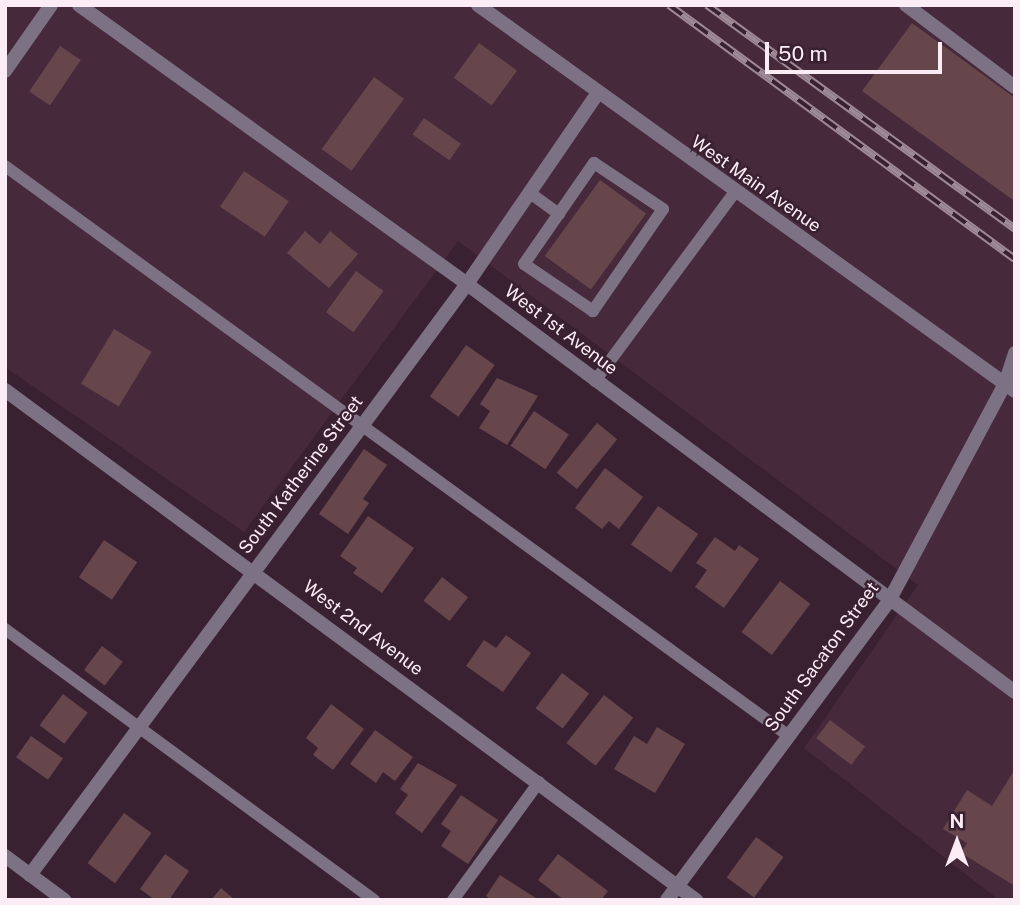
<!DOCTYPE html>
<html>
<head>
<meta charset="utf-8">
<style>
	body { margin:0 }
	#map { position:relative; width:1020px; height:905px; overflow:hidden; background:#3a2131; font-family:"Public Sans",sans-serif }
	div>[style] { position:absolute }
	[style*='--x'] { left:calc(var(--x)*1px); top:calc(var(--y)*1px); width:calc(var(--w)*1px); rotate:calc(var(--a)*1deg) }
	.built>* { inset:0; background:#47293c }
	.building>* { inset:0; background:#66464b; transform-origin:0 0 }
	.lane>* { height:12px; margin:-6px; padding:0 6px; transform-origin:6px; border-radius:6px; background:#7d7284 }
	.street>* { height:14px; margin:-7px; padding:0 7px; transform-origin:7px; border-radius:7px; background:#7d7284 }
	.rail>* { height:8px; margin-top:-4px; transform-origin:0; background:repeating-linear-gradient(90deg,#3a2131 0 16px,#9e8996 0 32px); box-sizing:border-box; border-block:2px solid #9e8996 }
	span { translate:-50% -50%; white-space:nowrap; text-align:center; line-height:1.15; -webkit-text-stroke:5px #3a2131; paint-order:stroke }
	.street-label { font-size:18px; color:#fcecf6 }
	.frame { position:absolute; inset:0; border:7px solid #fcecf6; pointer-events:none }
	.north { position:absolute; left:922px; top:807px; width:70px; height:70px; -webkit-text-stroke:5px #3a2131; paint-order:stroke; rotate:0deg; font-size:19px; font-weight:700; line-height:28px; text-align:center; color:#fcecf6 }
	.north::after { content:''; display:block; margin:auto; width:24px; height:32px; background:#fcecf6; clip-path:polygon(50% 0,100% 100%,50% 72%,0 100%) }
	.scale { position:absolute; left:765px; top:42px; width:177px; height:32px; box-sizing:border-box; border:4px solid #fcecf6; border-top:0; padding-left:9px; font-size:21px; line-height:24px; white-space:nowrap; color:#fcecf6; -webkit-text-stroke:5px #3a2131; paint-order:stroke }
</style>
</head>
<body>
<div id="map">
	<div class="built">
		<div style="clip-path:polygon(5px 5px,1015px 5px,1015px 900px,999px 900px,804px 748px,918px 585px,458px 241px,244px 532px,5px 367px)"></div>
	</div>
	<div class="building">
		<div style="clip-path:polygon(912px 23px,1015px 98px,1013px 200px,862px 91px)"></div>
		<div style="left:479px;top:43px;width:47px;height:43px;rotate:36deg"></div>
		<div style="left:60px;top:46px;width:25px;height:55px;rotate:34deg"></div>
		<div style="left:374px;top:77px;width:37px;height:89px;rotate:36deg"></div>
		<div style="left:424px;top:118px;width:45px;height:20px;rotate:35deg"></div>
		<div style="left:244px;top:171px;width:54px;height:43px;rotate:34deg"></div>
		<div style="left:600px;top:180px;width:57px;height:94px;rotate:36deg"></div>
		<div style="clip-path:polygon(305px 231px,320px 244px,330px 231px,358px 254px,329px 288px,287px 253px)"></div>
		<div style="left:356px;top:271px;width:34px;height:51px;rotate:36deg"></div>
		<div style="left:114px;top:329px;width:44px;height:64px;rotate:31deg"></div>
		<div style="left:466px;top:345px;width:35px;height:63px;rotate:35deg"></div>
		<div style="clip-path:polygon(497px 378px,538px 396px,507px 445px,479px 428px,490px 411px,480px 404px)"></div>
		<div style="left:534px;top:411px;width:42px;height:42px;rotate:34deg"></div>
		<div style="left:597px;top:423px;width:26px;height:64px;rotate:39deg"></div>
		<div style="clip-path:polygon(364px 449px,387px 465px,363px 499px,369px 503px,348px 534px,319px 514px)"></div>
		<div style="clip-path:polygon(605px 468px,643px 497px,619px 529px,609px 521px,602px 529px,575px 508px)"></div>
		<div style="left:658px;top:506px;width:49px;height:47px;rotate:35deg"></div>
		<div style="clip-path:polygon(368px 516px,414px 548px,382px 593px,353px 573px,357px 568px,340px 556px)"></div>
		<div style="clip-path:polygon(715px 537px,735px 551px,739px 545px,759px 559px,724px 608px,695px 587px,707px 570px,696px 563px)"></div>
		<div style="left:104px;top:540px;width:40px;height:45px;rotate:34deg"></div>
		<div style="left:442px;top:577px;width:33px;height:30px;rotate:38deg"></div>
		<div style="left:780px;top:581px;width:38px;height:64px;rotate:37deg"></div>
		<div style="clip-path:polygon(506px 635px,531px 653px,503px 692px,466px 666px,484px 640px,496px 648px)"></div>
		<div style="left:102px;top:646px;width:26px;height:30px;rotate:37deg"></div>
		<div style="left:562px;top:673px;width:34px;height:44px;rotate:37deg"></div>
		<div style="left:63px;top:694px;width:31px;height:39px;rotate:37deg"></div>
		<div style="left:604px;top:695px;width:37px;height:61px;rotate:38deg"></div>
		<div style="clip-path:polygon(331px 704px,364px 729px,333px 770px,313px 755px,318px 748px,306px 738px)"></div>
		<div style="left:830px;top:720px;width:44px;height:23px;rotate:37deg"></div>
		<div style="clip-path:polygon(657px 727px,685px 744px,655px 793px,614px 769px,634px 736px,647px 744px)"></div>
		<div style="clip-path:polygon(375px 730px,413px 757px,395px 781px,383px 772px,376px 783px,350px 764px)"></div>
		<div style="left:31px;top:736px;width:39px;height:26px;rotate:35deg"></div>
		<div style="clip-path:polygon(418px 763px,457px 785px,422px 833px,395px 813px,408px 795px,400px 789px)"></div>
		<div style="clip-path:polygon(1015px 769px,1015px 886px,961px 853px,967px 843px,943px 829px,967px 790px,992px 806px)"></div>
		<div style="clip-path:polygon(461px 795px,498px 820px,468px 864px,441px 846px,451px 831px,441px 824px)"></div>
		<div style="left:124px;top:813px;width:34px;height:62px;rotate:36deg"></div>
		<div style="left:756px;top:837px;width:34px;height:50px;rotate:36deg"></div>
		<div style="clip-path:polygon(165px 854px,189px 871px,169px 900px,155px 900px,140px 889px)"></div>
		<div style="clip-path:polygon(558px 854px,608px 891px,601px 900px,564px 900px,538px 880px)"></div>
		<div style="clip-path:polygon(500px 875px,539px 900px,491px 900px,486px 896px)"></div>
		<div style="clip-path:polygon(221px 888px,235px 900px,211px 900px)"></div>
	</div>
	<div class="lane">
		<div style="--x:594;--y:163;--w:83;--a:33.7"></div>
		<div style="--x:663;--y:209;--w:124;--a:124.5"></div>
		<div style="--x:593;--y:311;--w:83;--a:-145.7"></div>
		<div style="--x:524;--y:264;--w:123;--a:-55.3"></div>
		<div style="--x:5;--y:166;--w:969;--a:36.02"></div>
		<div style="--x:530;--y:193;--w:36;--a:36"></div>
		<div style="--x:595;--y:381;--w:235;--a:-53.5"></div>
		<div style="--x:5;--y:629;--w:458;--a:36.3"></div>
		<div style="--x:453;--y:900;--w:146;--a:-53.9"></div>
	</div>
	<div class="street">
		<div style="--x:79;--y:5;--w:478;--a:35.7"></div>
		<div style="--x:467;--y:284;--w:683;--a:36.67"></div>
		<div style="--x:478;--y:5;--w:661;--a:35.71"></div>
		<div style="--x:906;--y:5;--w:136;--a:37"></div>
		<div style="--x:5;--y:71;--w:80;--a:-55.1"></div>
		<div style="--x:5;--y:390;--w:859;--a:36.43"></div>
		<div style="--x:5;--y:856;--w:74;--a:36.7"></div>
		<div style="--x:30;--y:875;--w:735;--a:-53.52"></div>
		<div style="--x:467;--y:284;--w:230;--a:-55.6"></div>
		<div style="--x:667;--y:900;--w:372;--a:-53.4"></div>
		<div style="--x:889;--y:601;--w:246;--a:-61.9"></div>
		<div style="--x:1005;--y:384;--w:33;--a:-72"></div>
	</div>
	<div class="rail">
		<div style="--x:669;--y:5;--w:429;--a:36.3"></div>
		<div style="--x:707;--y:5;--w:381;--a:36"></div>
	</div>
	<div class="street-label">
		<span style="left:756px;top:184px;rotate:35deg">West Main Avenue</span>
		<span style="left:561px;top:330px;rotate:37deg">West 1st Avenue</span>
		<span style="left:301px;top:475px;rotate:-53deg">South Katherine Street</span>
		<span style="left:363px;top:628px;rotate:37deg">West 2nd Avenue</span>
		<span style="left:822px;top:657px;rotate:-54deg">South Sacaton Street</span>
	</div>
	<div class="frame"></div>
	<div class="north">N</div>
	<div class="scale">50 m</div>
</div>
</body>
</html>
